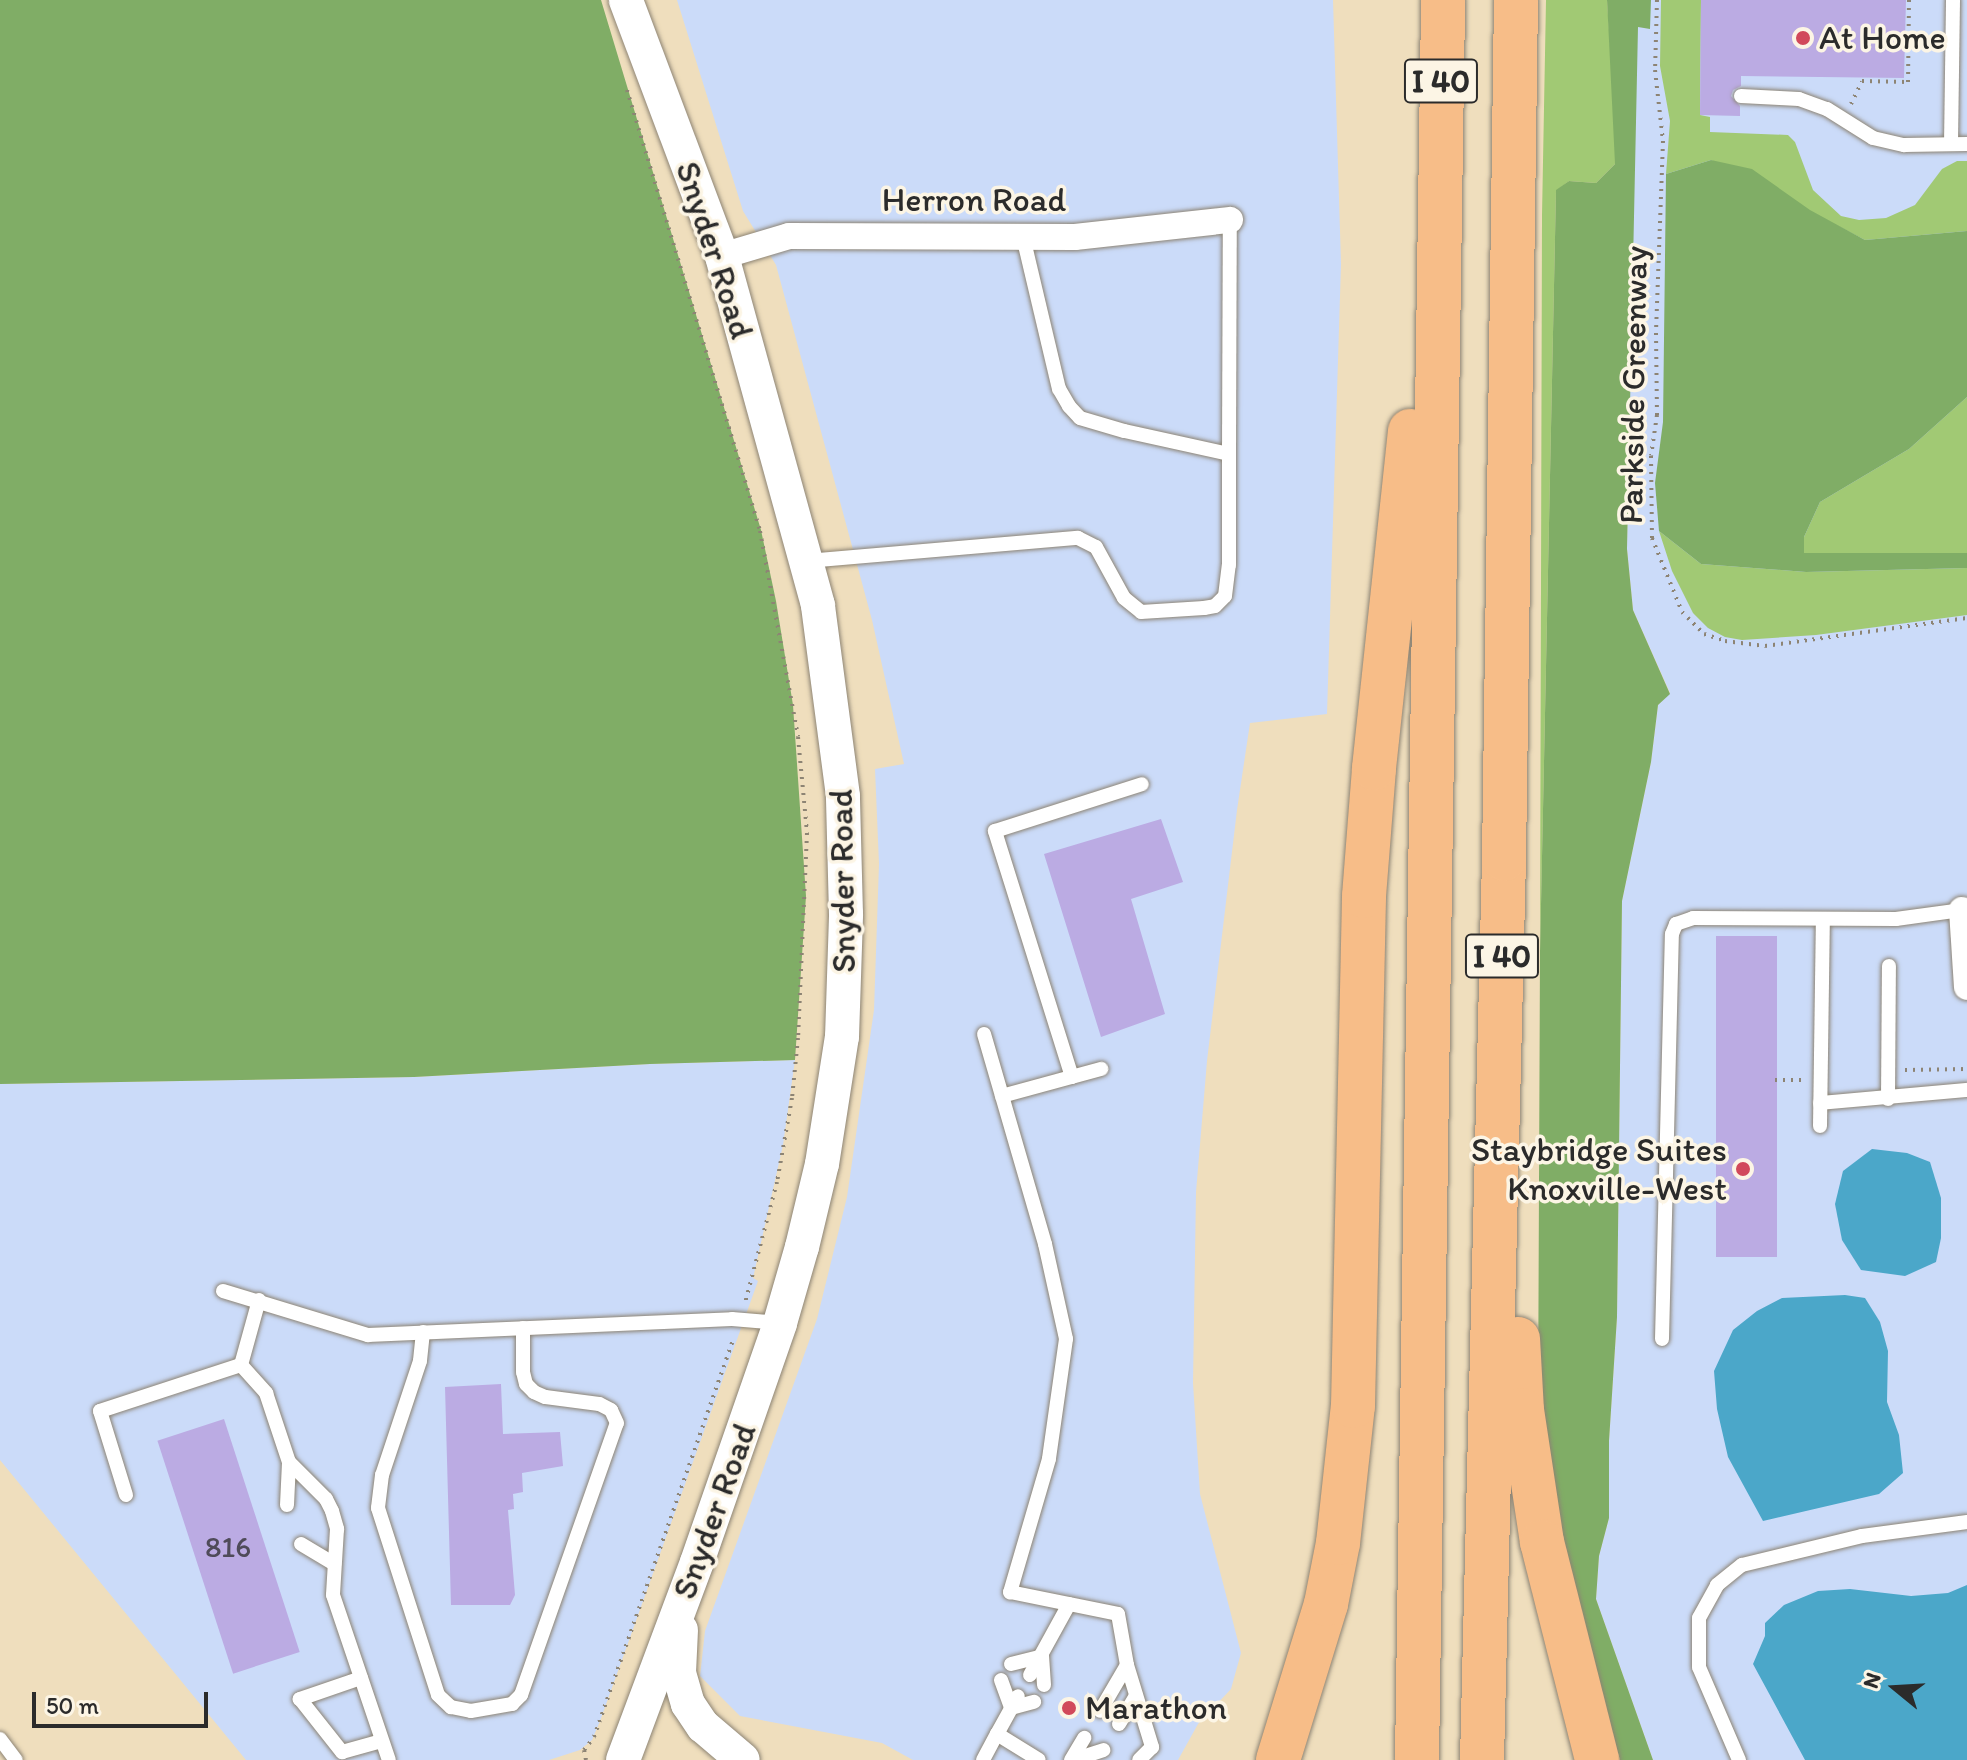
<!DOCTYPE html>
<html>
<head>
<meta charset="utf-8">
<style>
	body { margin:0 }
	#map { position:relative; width:1967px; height:1760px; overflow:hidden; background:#efdebd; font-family:Itim,sans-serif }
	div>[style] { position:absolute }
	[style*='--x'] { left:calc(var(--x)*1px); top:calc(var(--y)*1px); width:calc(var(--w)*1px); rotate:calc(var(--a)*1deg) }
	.built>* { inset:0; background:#cbdbf9 }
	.green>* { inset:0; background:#a1c974 }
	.forest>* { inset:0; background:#80ad66 }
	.water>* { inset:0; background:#4ba7c9 }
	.building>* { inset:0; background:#bbabe3; transform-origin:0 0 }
	.path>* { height:4px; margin-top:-2px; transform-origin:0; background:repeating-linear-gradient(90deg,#8d8474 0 2px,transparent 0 8px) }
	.roads { filter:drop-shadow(0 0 2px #8d8474) drop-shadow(0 0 2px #8d8474) }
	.service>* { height:14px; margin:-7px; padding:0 7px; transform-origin:7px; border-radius:7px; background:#fff }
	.minor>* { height:26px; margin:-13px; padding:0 13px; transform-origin:13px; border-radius:13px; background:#fff }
	.tertiary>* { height:34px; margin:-17px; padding:0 17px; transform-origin:17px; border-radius:17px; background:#fff }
	.motorway>* { height:44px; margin:-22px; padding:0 22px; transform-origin:22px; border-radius:22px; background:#f7bd88 }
	.dots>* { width:22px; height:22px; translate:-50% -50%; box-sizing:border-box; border:4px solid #fcf5e5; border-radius:50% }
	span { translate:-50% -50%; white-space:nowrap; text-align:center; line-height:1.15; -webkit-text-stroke:7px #fcf5e5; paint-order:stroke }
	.number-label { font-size:30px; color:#4f4b59 }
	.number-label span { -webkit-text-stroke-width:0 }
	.shield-label span { padding:2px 6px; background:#fcf5e5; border:2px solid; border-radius:6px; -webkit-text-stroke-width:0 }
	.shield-label { font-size:32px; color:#2b2b2b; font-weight:700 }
	.poi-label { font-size:34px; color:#2b2b2b }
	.left { translate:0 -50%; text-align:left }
	.right { translate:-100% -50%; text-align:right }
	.street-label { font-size:34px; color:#2b2b2b }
	.north { position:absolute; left:1855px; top:1648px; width:80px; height:80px; -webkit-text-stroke:6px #fcf5e5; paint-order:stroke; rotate:288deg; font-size:22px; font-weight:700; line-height:32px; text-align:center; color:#2b2b2b }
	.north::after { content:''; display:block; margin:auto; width:28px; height:36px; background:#2b2b2b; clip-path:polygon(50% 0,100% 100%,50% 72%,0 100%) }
	.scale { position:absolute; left:32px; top:1692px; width:176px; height:36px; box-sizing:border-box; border:4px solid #2b2b2b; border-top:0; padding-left:10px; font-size:24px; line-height:28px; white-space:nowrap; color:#2b2b2b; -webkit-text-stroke:6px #fcf5e5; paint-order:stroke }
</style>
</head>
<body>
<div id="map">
	<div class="built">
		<div style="clip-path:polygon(677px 0,1333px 0,1341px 264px,1327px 714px,1250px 723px,1237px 810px,1207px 1061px,1196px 1192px,1193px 1383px,1200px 1494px,1241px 1653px,1231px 1689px,1198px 1724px,1178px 1760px,913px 1760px,882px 1743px,740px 1716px,700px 1676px,705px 1631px,817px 1319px,847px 1197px,874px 1010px,879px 864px,875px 769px,904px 764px,872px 620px,776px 265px,743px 211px)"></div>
		<div style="clip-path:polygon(1635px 0,1967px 0,1967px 1760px,1653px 1760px,1596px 1599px,1599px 1556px,1609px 1518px,1609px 1441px,1617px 1317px,1622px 901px,1651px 762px,1658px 705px,1670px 693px,1633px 610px,1627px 549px)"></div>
		<div style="clip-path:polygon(795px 1060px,783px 1145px,753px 1278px,758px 1281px,600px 1721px,592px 1740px,580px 1750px,549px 1760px,246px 1760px,0 1460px,0 1084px,414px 1077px,650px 1064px)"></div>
	</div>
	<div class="green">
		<div style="clip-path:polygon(1546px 0,1607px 0,1616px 137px,1615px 164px,1596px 183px,1569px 181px,1556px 191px,1540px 952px,1542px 215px)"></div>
		<div style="clip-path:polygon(1661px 0,1701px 0,1700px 115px,1710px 117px,1710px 132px,1788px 135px,1795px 142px,1813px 190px,1841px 216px,1859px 220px,1886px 218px,1915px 205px,1942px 169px,1957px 161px,1967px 161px,1967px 231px,1865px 240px,1711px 160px,1666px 174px,1670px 121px,1660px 66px)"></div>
		<div style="clip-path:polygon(1967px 397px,1967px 553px,1804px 553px,1804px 537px,1820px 502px,1909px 449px)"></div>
		<div style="clip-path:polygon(1659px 531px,1701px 564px,1806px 572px,1967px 568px,1967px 615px,1816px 635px,1742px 640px,1725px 637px,1708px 628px,1693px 613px,1672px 571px)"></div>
	</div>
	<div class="forest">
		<div style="clip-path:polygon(0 0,601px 0,761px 530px,776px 601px,793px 705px,806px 896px,795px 1060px,650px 1064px,414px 1077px,0 1084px)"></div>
		<div style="clip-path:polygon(1607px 0,1651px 0,1650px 29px,1638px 27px,1627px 549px,1633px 610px,1670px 694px,1658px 705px,1651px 762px,1622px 901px,1617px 1317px,1609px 1441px,1609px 1518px,1599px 1556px,1596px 1599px,1653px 1760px,1620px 1760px,1567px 1579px,1538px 1417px,1540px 952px,1556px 190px,1569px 181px,1596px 183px,1615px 164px)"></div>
		<div style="clip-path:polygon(1711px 160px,1752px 169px,1810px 210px,1865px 240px,1967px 231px,1967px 397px,1909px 449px,1820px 502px,1804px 537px,1804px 553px,1967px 553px,1967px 568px,1806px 572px,1701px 564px,1659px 531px,1655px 483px,1663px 422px,1666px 174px)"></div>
	</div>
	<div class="water">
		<div style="clip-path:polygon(1872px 1149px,1907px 1153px,1930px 1162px,1941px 1198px,1941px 1238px,1936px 1262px,1905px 1276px,1861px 1270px,1842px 1240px,1835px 1204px,1843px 1171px)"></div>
		<div style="clip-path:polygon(1845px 1295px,1865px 1298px,1880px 1322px,1888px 1351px,1887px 1402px,1899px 1435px,1903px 1473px,1879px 1494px,1763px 1521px,1728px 1457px,1717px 1409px,1714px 1371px,1733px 1330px,1757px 1311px,1782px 1298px)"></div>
		<div style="clip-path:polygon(1967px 1585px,1967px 1760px,1805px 1760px,1753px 1664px,1765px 1636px,1765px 1623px,1784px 1605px,1818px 1591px,1850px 1589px,1911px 1596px,1948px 1593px)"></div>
	</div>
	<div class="building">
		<div style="clip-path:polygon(1701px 0,1906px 0,1904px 78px,1741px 76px,1741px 86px,1733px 90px,1731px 96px,1740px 106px,1740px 116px,1700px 115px)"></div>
		<div style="clip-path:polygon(1161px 819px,1183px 882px,1131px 899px,1165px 1014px,1101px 1037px,1044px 854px)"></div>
		<div style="left:1716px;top:936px;width:61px;height:321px"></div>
		<div style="clip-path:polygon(501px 1384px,503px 1434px,560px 1432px,563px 1466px,522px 1473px,523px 1492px,513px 1494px,514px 1509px,508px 1510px,515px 1595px,510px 1605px,451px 1605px,445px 1387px)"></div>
		<div style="left:224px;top:1419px;width:245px;height:70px;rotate:72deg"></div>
	</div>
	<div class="path">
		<div style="--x:1657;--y:0;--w:70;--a:91.6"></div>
		<div style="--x:1655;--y:70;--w:71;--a:83.6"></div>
		<div style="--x:1663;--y:141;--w:192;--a:92.1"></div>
		<div style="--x:1656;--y:333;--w:82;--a:89.3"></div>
		<div style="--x:1657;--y:415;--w:41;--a:98.3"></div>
		<div style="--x:1651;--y:456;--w:82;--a:89.3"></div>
		<div style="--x:1652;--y:538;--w:80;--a:67.9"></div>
		<div style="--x:1682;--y:612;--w:31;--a:45"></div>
		<div style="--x:1704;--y:634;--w:22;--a:18"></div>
		<div style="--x:1725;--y:641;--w:40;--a:7.1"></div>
		<div style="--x:1765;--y:646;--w:204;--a:-7.9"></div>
		<div style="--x:627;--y:90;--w:461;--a:73.2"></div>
		<div style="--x:760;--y:531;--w:209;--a:79.5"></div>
		<div style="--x:798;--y:737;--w:96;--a:84.6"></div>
		<div style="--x:807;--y:833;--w:205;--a:92.5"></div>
		<div style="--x:798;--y:1038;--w:60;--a:95.7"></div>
		<div style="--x:792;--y:1098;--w:85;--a:100.1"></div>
		<div style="--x:777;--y:1182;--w:125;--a:104.8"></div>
		<div style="--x:1851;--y:104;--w:25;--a:-64"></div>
		<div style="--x:1862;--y:81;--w:46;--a:1.2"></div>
		<div style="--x:1908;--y:82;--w:82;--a:-89.3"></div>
		<div style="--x:1905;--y:1070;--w:62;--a:-0.9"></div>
		<div style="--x:1775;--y:1080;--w:28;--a:0"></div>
		<div style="--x:586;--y:1760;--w:10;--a:-101"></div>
		<div style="--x:584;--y:1750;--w:16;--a:-52"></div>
		<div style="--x:594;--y:1737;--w:423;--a:-70.7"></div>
	</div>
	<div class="roads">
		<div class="service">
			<div style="--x:1741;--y:96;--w:58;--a:3"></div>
			<div style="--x:1799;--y:99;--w:30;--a:20"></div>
			<div style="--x:1827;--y:109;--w:54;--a:32.2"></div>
			<div style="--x:1873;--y:138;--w:32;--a:13"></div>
			<div style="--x:1904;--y:145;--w:63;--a:-0.9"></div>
			<div style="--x:1951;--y:144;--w:144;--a:-89.2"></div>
			<div style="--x:1229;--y:454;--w:234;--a:-89.8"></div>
			<div style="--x:807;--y:561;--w:272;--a:-4.9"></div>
			<div style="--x:1078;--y:538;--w:20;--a:27"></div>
			<div style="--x:1096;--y:547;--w:58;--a:61.2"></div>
			<div style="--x:1124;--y:598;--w:22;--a:39"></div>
			<div style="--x:1141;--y:612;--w:63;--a:-3.6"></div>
			<div style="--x:1204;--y:608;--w:11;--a:-10"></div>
			<div style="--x:1215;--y:606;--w:14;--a:-45"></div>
			<div style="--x:1225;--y:596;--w:31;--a:-83"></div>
			<div style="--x:1229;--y:565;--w:111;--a:-90"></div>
			<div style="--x:1229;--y:454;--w:107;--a:-167.6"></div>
			<div style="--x:1124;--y:431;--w:46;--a:-163.5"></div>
			<div style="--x:1080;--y:418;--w:16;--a:-133"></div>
			<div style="--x:1069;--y:406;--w:20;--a:-120"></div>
			<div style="--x:1059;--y:389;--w:156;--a:-103.3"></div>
			<div style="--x:984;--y:1034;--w:219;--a:73.8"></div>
			<div style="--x:1045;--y:1244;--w:97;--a:77.5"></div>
			<div style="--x:1066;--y:1339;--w:121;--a:98.1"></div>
			<div style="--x:1049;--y:1459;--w:139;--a:106.3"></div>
			<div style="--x:1010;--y:1592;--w:110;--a:11.5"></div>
			<div style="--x:1118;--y:1614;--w:52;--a:80"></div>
			<div style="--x:1127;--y:1665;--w:53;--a:120.4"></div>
			<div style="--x:1072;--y:1077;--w:258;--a:-107.4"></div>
			<div style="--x:995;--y:831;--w:154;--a:-17.7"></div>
			<div style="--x:1002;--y:1096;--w:103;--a:-15.3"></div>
			<div style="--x:1888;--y:1099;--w:133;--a:-89.6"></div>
			<div style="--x:1820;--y:1103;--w:148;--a:-5.1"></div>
			<div style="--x:1820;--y:1126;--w:207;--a:-89.2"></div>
			<div style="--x:223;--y:1291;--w:152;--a:16.9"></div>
			<div style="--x:368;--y:1335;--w:364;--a:-2.5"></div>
			<div style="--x:732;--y:1319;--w:48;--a:4.8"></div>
			<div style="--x:259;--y:1300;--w:67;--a:105.5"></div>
			<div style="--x:241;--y:1365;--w:38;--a:48"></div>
			<div style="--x:266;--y:1393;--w:73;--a:71.6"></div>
			<div style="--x:289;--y:1462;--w:52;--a:45"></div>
			<div style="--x:326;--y:1499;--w:13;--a:63"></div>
			<div style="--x:332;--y:1511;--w:19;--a:74"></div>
			<div style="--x:337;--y:1529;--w:66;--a:93.5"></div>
			<div style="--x:333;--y:1595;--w:174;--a:71.3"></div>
			<div style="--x:423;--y:1332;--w:29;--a:96"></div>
			<div style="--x:420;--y:1361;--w:120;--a:108.4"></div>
			<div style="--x:382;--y:1475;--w:33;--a:97"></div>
			<div style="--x:378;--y:1508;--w:196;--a:72.2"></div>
			<div style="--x:438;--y:1695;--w:18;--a:43"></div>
			<div style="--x:451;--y:1707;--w:20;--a:11"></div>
			<div style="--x:471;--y:1711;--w:42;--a:-9.7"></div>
			<div style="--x:512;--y:1704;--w:13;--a:-45"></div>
			<div style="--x:521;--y:1695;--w:288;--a:-70.6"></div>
			<div style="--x:617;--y:1423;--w:14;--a:-115"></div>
			<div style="--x:611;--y:1410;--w:13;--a:-153"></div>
			<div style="--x:599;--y:1404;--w:54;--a:-172.6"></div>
			<div style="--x:545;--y:1397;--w:12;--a:-156"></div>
			<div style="--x:534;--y:1392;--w:11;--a:-135"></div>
			<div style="--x:526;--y:1384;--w:12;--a:-104"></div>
			<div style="--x:523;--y:1372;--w:44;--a:-90"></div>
			<div style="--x:1662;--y:1339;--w:405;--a:-88.6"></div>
			<div style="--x:1672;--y:934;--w:11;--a:-68"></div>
			<div style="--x:1676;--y:924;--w:18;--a:-19"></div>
			<div style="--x:1693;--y:918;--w:203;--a:0.3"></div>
			<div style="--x:1896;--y:919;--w:67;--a:-7.8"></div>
			<div style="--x:126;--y:1495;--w:88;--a:-107.2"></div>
			<div style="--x:100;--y:1411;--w:148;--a:-18.1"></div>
			<div style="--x:287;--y:1505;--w:43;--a:-87.3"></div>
			<div style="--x:301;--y:1544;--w:39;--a:31"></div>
			<div style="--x:1011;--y:1664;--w:32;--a:-14"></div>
			<div style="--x:1042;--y:1656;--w:29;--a:86"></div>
			<div style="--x:1127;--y:1665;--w:86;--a:73"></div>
			<div style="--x:1152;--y:1747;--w:18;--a:135"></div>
			<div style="--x:1030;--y:1675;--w:81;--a:-61.2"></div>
			<div style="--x:361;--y:1678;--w:65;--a:161"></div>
			<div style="--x:300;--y:1699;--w:68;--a:51.6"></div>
			<div style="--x:342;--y:1752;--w:41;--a:-15.4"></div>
			<div style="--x:1001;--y:1680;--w:30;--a:70"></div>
			<div style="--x:1011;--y:1708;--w:24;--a:-15"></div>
			<div style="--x:1119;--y:1724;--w:33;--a:-59"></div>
			<div style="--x:997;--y:1734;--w:43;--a:-61.1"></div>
			<div style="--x:0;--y:1739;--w:26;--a:53"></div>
			<div style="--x:983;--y:1760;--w:30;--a:-62"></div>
			<div style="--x:997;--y:1734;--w:49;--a:31.8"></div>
			<div style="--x:1071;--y:1760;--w:26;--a:-59"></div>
			<div style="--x:1073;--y:1760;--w:32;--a:-18"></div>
			<div style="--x:1739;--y:1760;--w:101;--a:-113.3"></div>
			<div style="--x:1699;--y:1667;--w:49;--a:-90"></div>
			<div style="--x:1699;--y:1618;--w:38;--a:-61"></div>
			<div style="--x:1717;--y:1585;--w:32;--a:-39"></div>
			<div style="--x:1742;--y:1565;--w:123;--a:-13.6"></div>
			<div style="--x:1862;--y:1536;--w:106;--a:-7.6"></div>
		</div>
		<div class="minor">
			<div style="--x:722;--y:256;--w:70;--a:-16.6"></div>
			<div style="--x:789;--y:236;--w:286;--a:0.2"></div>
			<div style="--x:1075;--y:237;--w:156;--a:-6.3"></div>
			<div style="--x:1962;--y:910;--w:77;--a:86.3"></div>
		</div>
		<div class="tertiary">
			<div style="--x:681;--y:1630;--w:43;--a:92.7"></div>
			<div style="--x:679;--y:1673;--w:32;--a:74"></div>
			<div style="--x:688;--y:1704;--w:27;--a:56"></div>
			<div style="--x:703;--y:1726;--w:52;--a:40.4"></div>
			<div style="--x:623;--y:1760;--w:211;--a:-69.5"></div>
			<div style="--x:697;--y:1562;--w:253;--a:-70.8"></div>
			<div style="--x:780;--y:1323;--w:79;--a:-73.9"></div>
			<div style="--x:802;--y:1247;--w:85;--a:-76.5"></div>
			<div style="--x:822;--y:1164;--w:129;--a:-81.1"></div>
			<div style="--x:842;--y:1037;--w:123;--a:-88.1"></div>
			<div style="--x:846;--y:914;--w:118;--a:-91.5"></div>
			<div style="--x:843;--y:796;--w:193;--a:-97.5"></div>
			<div style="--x:818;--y:605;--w:362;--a:-105.4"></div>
			<div style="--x:722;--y:256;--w:273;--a:-110.6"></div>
		</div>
		<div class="motorway">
			<div style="--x:1518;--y:1339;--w:71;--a:86.8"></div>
			<div style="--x:1522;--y:1410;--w:134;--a:81.4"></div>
			<div style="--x:1542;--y:1542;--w:225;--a:75.8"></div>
			<div style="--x:1278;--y:1760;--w:163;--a:-72.9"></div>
			<div style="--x:1326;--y:1604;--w:62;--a:-78.9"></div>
			<div style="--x:1338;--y:1543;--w:138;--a:-83.8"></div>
			<div style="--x:1353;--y:1406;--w:510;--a:-88.76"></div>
			<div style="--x:1364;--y:896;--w:128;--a:-85.5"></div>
			<div style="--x:1374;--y:768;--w:339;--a:-83.9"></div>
			<div style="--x:1417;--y:1760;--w:1760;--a:-89.15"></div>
			<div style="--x:1482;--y:1760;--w:901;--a:-88.6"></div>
			<div style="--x:1504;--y:859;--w:859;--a:-89.2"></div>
		</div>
	</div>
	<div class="dots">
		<div style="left:1803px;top:38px;background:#d1495b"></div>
		<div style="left:1743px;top:1169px;background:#d1495b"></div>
		<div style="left:1069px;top:1708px;background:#d1495b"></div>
	</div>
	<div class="number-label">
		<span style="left:228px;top:1547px">816</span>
	</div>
	<div class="shield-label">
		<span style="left:1441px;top:81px">I 40</span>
		<span style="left:1502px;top:956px">I 40</span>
	</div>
	<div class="poi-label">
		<span class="left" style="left:1819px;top:38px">At Home</span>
		<span class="right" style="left:1727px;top:1169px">Staybridge Suites<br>Knoxville-West</span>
		<span class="left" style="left:1085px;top:1708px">Marathon</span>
	</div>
	<div class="street-label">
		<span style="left:974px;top:200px">Herron Road</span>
		<span style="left:715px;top:250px;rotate:72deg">Snyder Road</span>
		<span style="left:1633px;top:385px;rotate:-89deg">Parkside Greenway</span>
		<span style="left:842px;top:881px;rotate:-91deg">Snyder Road</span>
		<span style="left:714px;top:1511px;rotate:-70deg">Snyder Road</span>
	</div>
	<div class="north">N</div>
	<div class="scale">50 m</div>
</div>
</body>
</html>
